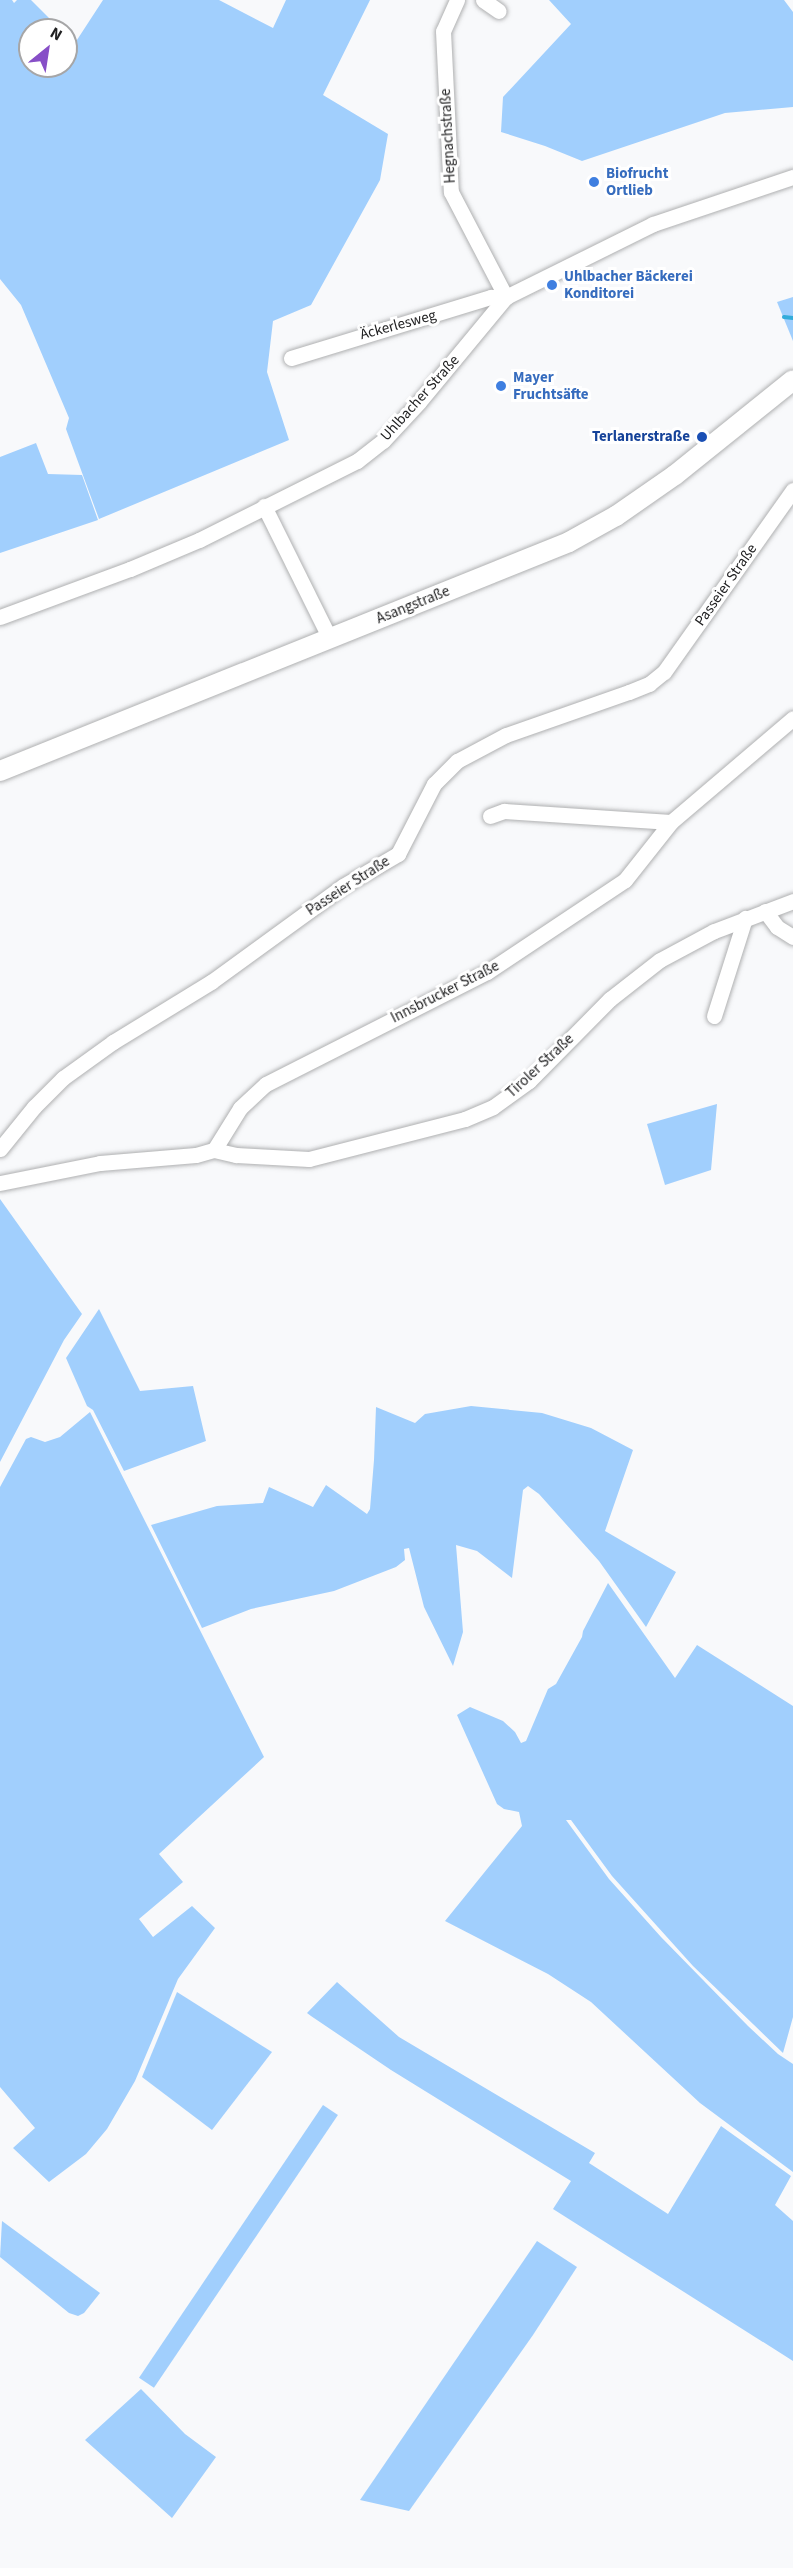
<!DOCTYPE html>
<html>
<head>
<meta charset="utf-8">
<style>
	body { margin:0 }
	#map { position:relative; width:793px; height:2568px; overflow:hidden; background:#f8f9fb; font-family:"Source Sans 3",sans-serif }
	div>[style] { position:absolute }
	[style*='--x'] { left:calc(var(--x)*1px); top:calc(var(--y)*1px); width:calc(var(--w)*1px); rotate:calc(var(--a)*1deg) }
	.green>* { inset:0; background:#a1cffd; transform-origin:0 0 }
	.stream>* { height:4px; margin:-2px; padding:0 2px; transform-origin:2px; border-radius:2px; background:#33acda }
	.roads { filter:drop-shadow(0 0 2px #afb0b1) drop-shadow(0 0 2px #afb0b1) }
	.minor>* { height:15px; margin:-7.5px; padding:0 7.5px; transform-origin:7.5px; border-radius:7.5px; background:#fff }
	.tertiary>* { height:20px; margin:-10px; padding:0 10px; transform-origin:10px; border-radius:10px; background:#fff }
	.dots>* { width:16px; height:16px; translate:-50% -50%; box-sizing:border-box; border:3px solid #fff; border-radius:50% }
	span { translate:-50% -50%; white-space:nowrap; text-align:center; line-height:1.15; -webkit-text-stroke:6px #fff; paint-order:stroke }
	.street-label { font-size:15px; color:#212122 }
	.shop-label { font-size:15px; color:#366cbe; font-weight:700 }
	.left { translate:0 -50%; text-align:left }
	.transit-label { font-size:15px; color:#164399; font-weight:700 }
	.right { translate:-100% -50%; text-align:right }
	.north { position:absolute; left:18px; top:18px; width:60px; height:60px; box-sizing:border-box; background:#fff; border:2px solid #a6a6a7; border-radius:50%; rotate:30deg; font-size:16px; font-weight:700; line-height:24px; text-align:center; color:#212122 }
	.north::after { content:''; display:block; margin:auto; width:21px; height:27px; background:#874fc7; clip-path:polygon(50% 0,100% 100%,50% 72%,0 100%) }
</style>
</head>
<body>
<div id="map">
	<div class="green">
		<div style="clip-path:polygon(0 0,12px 0,14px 3px,17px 0,31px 0,61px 30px,30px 30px,30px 66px,66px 66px,66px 35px,75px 43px,103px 0,219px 0,273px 28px,286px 0,370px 0,323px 95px,388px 134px,380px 180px,311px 305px,273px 321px,267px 372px,289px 440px,99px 519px,66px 429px,69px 418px,21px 305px,0 279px)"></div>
		<div style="clip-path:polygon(549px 0,784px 0,793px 12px,793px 107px,725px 113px,582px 161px,545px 146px,501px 132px,503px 97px,571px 24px)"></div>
		<div style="clip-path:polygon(793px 297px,793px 341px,777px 302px)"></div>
		<div style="clip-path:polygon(36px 443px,48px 474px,82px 475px,98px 520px,0 553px,0 457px)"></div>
		<div style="clip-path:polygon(717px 1104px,711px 1170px,665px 1185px,647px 1124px)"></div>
		<div style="clip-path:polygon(0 1199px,82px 1314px,64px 1340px,0 1462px)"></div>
		<div style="clip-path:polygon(99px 1309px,140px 1391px,193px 1386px,206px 1441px,124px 1471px,93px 1410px,87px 1406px,66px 1358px)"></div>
		<div style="clip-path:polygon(471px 1406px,542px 1413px,591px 1428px,633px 1450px,605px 1531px,676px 1572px,646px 1627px,599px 1561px,539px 1494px,528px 1486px,523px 1490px,512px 1578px,477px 1551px,456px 1545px,463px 1632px,453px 1666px,424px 1607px,409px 1548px,404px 1549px,405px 1560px,396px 1567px,334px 1591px,251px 1609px,202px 1628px,151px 1525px,217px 1506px,263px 1503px,269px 1487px,313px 1507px,326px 1485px,367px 1514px,370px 1509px,374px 1460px,376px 1407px,415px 1423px,425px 1414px)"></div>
		<div style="clip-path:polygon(90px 1412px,264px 1757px,159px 1854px,183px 1882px,139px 1919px,153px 1937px,192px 1906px,215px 1928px,178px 1979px,135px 2081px,107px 2129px,86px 2154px,49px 2182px,13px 2148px,35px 2128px,0 2087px,0 1487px,26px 1439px,31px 1437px,45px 1442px,60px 1437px)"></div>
		<div style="clip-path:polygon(608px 1583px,675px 1678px,697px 1645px,793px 1706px,793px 2017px,783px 2053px,693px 1966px,612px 1876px,571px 1820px,566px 1820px,609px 1879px,661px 1937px,748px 2026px,778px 2054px,793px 2064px,793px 2172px,700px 2103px,591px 2002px,548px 1974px,445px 1921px,522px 1826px,519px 1812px,504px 1809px,497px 1804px,457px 1715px,470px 1707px,503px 1721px,515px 1732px,521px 1743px,526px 1741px,548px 1689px,556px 1684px,582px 1637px,583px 1631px)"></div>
		<div style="clip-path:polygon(337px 1982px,399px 2037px,595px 2153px,589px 2163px,668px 2214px,721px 2126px,791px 2176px,775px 2205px,793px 2221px,793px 2361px,553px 2209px,571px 2181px,391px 2070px,311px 2016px,307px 2013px)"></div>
		<div style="clip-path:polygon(177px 1992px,272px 2052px,212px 2130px,142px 2077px)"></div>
		<div style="left:323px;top:2105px;width:18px;height:329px;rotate:34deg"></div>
		<div style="clip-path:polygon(2px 2221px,100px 2293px,84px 2313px,78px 2316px,69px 2313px,0 2257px)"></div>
		<div style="clip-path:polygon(537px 2241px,577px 2267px,533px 2335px,409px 2511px,360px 2500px)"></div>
		<div style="clip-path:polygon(141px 2389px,185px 2434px,216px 2457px,172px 2518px,85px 2440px)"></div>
	</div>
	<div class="stream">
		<div style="--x:784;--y:317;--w:9;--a:6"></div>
	</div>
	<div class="roads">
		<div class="minor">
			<div style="--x:457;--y:0;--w:34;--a:114"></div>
			<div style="--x:443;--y:31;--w:161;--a:87.2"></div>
			<div style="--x:451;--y:192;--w:119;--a:62.4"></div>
			<div style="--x:483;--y:0;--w:19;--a:35"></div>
			<div style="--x:291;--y:358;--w:209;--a:-17"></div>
			<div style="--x:491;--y:297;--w:15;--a:0"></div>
			<div style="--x:264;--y:506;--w:148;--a:63.6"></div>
			<div style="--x:0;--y:617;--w:139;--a:-20.3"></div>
			<div style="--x:130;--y:569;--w:75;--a:-22.8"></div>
			<div style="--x:199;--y:540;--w:177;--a:-26.6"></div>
			<div style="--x:357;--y:461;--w:33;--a:-38"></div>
			<div style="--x:383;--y:441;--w:53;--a:-47.3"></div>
			<div style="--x:419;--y:402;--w:136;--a:-50.4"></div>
			<div style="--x:506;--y:297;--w:164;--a:-26.4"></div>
			<div style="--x:653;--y:224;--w:148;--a:-18.6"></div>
			<div style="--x:490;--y:816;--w:15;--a:-20"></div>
			<div style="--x:504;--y:811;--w:167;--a:3.8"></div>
			<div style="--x:765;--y:911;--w:20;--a:53"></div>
			<div style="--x:777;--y:927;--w:19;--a:32"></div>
			<div style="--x:714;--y:1016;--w:103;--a:-72.4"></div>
			<div style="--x:0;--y:1149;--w:54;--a:-51"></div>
			<div style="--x:34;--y:1107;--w:41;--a:-45"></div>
			<div style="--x:63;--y:1078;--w:62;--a:-35.8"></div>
			<div style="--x:113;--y:1042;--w:115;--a:-31.5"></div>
			<div style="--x:211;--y:982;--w:163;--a:-36"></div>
			<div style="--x:343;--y:886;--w:64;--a:-30.2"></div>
			<div style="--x:398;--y:854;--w:79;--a:-62.8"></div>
			<div style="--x:434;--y:784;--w:33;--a:-45"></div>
			<div style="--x:457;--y:761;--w:55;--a:-28"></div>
			<div style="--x:506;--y:735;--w:130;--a:-19.3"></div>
			<div style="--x:629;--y:692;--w:22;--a:-22"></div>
			<div style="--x:649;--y:684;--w:19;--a:-39"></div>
			<div style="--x:664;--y:672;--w:223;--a:-54.7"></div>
			<div style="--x:214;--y:1150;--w:49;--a:-58.2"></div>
			<div style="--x:240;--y:1108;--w:35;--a:-43"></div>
			<div style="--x:266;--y:1084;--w:248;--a:-26.9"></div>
			<div style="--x:487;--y:972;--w:166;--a:-33.7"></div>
			<div style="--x:625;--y:880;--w:74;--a:-51.6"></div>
			<div style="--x:671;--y:822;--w:160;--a:-40.4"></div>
			<div style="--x:0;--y:1183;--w:102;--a:-11.3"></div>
			<div style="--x:100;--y:1163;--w:96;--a:-4.8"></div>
			<div style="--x:196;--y:1155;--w:19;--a:-16"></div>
			<div style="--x:214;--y:1150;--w:23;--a:13"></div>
			<div style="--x:236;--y:1155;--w:73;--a:3.1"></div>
			<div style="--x:309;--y:1159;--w:161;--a:-14.4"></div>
			<div style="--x:465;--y:1119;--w:30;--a:-23"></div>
			<div style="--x:493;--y:1107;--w:44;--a:-35.8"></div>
			<div style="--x:529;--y:1081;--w:115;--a:-45.4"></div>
			<div style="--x:610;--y:999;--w:63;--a:-38"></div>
			<div style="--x:660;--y:960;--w:61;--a:-28.2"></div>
			<div style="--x:714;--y:931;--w:85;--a:-20.8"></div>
		</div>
		<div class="tertiary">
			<div style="--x:0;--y:771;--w:613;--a:-21.92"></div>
			<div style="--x:569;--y:542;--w:54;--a:-29"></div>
			<div style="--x:616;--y:516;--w:72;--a:-34.8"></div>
			<div style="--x:675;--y:475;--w:151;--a:-38.8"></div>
		</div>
	</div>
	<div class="dots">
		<div style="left:594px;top:182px;background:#3f7fe0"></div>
		<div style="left:552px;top:285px;background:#3f7fe0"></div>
		<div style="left:501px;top:386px;background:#3f7fe0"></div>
		<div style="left:702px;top:437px;background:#1a4fb4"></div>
	</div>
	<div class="street-label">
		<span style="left:448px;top:136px;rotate:-93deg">Hegnachstraße</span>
		<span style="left:398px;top:325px;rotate:-15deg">Äckerlesweg</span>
		<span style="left:420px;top:398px;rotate:-48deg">Uhlbacher Straße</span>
		<span style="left:726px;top:585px;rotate:-55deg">Passeier Straße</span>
		<span style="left:413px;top:605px;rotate:-22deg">Asangstraße</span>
		<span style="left:348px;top:886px;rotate:-33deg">Passeier Straße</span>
		<span style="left:445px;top:992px;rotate:-27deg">Innsbrucker Straße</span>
		<span style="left:540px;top:1066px;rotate:-43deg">Tiroler Straße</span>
	</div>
	<div class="shop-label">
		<span class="left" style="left:606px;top:182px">Biofrucht<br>Ortlieb</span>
		<span class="left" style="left:564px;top:285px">Uhlbacher Bäckerei<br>Konditorei</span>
		<span class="left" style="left:513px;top:386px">Mayer<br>Fruchtsäfte</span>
	</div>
	<div class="transit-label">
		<span class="right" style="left:690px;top:437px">Terlanerstraße</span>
	</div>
	<div class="north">N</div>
</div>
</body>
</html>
